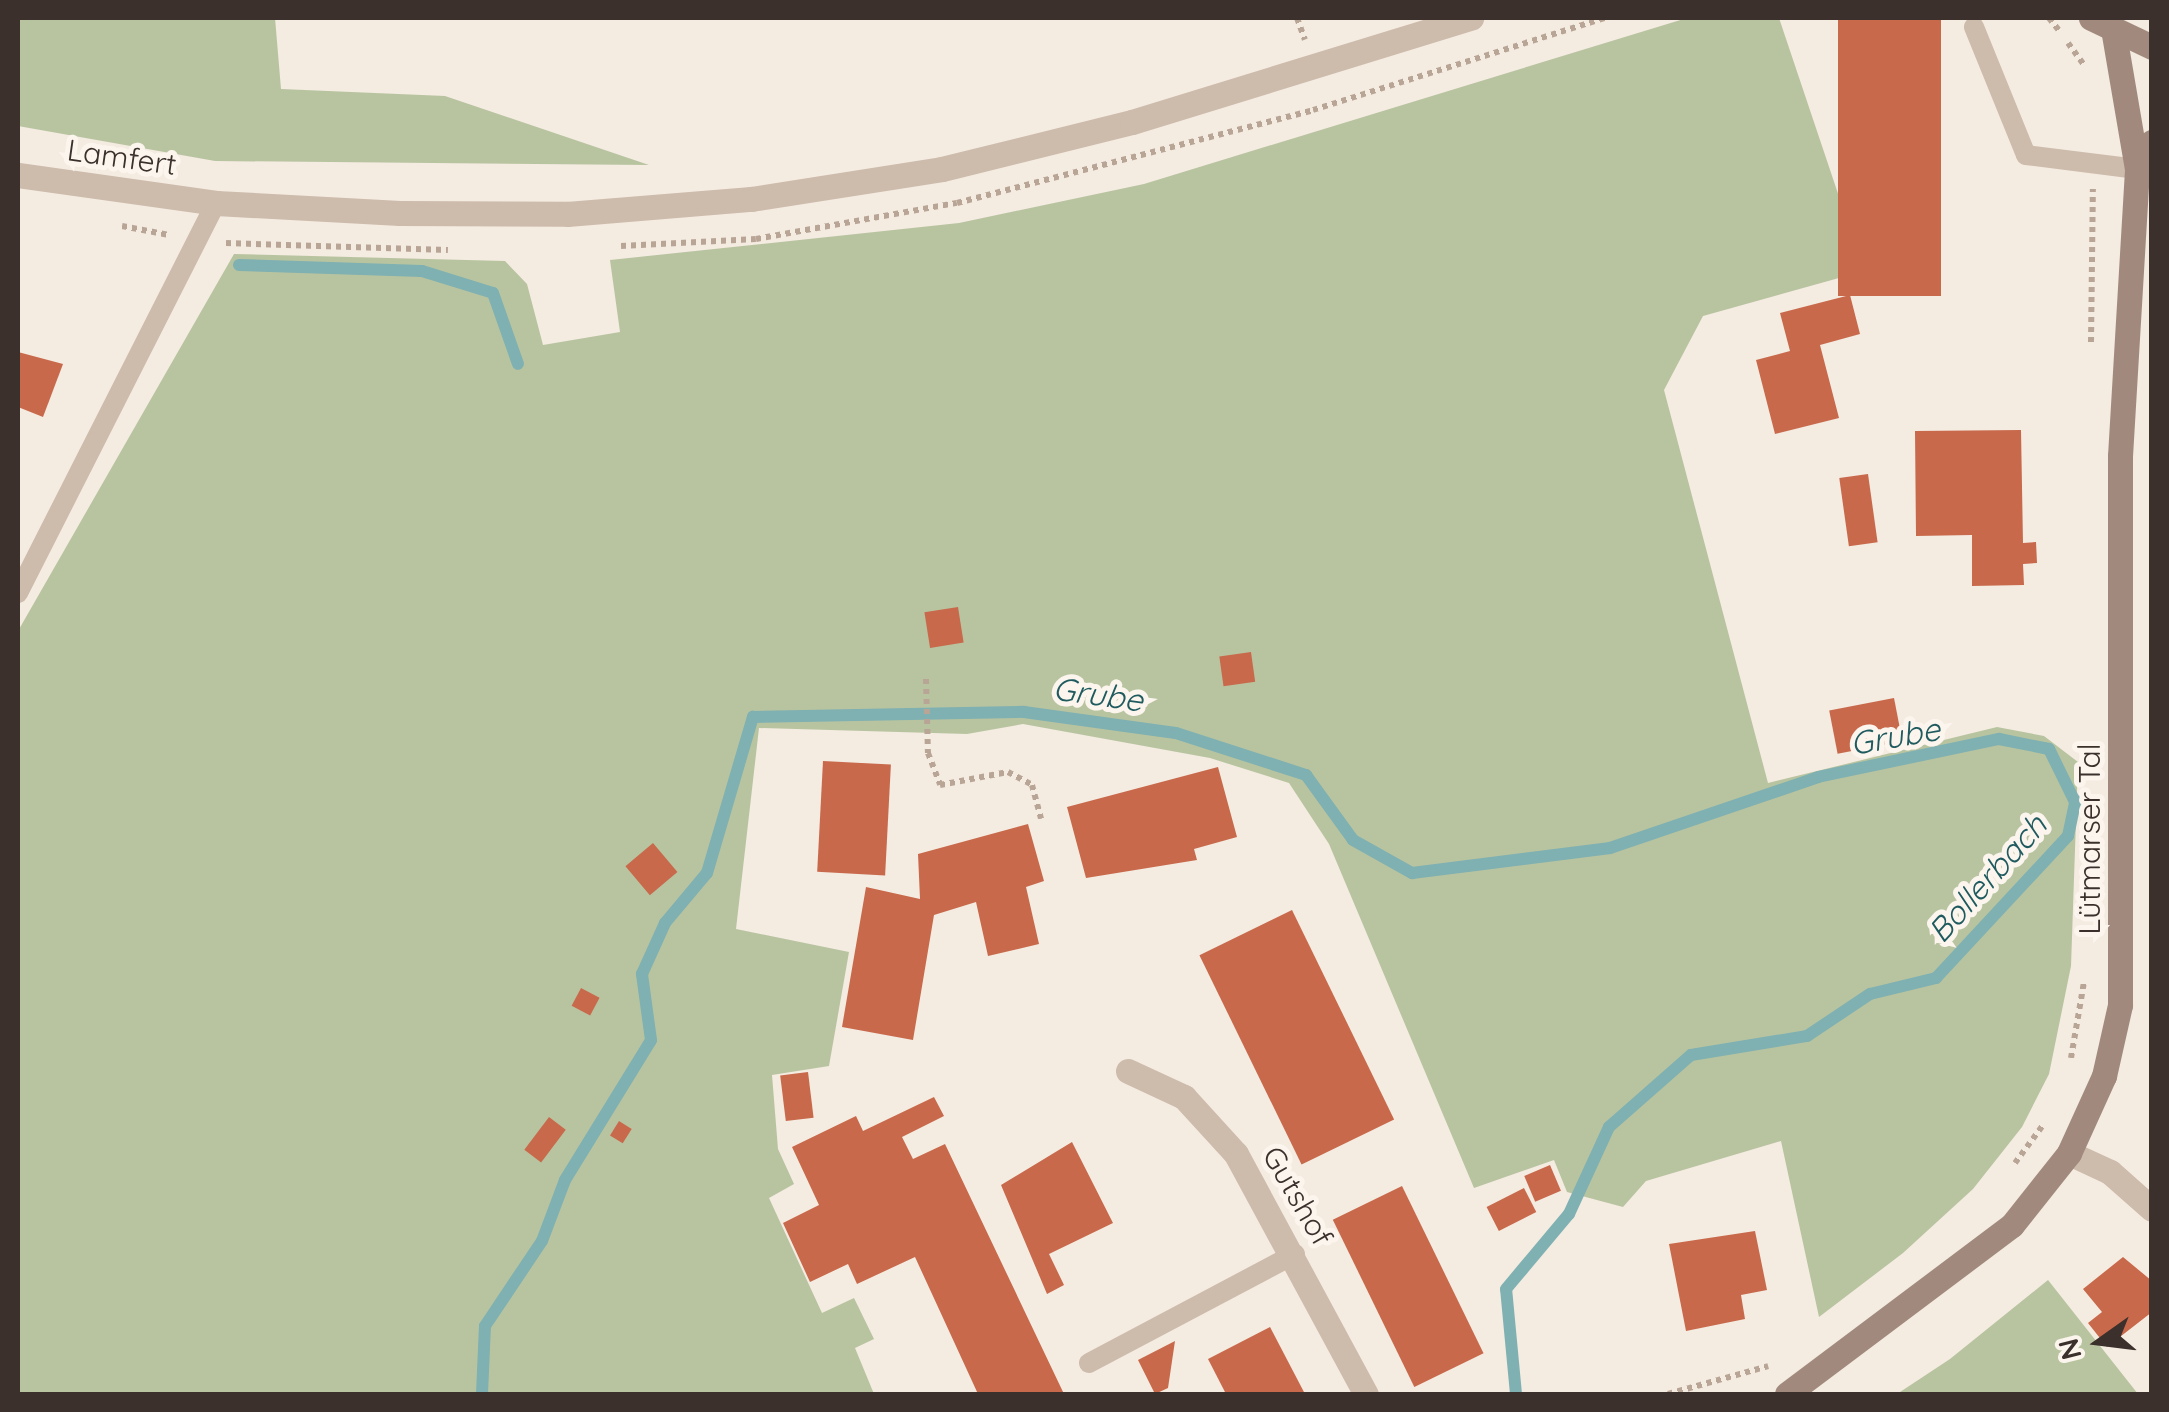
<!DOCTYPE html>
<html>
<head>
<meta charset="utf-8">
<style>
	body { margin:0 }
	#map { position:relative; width:2169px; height:1412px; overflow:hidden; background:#f4ebe1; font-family:Quicksand,sans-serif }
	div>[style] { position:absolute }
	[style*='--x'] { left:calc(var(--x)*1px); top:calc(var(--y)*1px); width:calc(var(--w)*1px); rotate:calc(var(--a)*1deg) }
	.green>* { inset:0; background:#b8c4a0 }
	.stream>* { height:12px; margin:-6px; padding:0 6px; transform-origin:6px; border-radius:6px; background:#7fb0b2 }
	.building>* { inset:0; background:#c8694b; transform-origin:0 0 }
	.path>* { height:6px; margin-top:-3px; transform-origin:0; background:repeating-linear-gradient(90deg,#b9a596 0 5px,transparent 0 10px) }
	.service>* { height:20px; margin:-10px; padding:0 10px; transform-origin:10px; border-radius:10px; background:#cdbbac }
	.minor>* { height:25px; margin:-12.5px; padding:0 12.5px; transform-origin:12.5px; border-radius:12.5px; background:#cdbbac }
	.tertiary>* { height:25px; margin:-12.5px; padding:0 12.5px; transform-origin:12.5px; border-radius:12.5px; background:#cdbbac }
	.secondary>* { height:25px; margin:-12.5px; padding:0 12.5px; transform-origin:12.5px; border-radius:12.5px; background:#a18a7d }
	span { translate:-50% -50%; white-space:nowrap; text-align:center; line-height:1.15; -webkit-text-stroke:10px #fbf5ee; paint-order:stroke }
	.street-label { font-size:30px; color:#3b302b }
	.water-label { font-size:32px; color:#1f5a5e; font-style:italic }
	.frame { position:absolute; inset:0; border:20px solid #3b302b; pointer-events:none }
	.north { position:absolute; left:2049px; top:1292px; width:100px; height:100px; -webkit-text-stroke:8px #fbf5ee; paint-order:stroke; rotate:256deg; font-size:28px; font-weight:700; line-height:40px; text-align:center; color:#3b302b }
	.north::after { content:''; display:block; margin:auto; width:35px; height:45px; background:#3b302b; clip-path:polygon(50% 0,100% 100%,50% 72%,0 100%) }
</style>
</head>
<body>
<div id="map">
	<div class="green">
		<div style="clip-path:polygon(18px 18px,275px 18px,281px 89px,445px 96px,649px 165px,215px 161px,18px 126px)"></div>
		<div style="clip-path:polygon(1687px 18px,1779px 18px,1864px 271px,1703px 316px,1664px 390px,1768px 783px,1997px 727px,2044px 736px,2078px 762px,2071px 966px,2049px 1074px,2022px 1127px,1973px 1189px,1903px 1253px,1819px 1317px,1781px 1141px,1646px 1181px,1623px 1207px,1567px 1192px,1554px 1160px,1474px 1188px,1329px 844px,1289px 783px,1210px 758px,1023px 724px,967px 734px,759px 728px,736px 929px,849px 952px,829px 1066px,772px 1075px,778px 1149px,794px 1184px,769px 1198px,822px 1313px,854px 1298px,874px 1339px,855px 1348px,874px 1394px,18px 1394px,18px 631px,234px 254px,505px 261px,527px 284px,543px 345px,620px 332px,610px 260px,959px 223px,1144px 184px)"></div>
		<div style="clip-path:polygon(2048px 1280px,2138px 1394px,1897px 1394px,1950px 1359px)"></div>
	</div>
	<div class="stream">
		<div style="--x:239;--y:265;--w:183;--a:1.9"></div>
		<div style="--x:422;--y:271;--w:74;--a:17.2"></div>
		<div style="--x:493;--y:293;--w:75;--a:70.6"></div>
		<div style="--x:482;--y:1394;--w:68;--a:-87.5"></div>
		<div style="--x:485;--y:1326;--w:102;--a:-56.2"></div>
		<div style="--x:542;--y:1241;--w:65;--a:-69.3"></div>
		<div style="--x:565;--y:1180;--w:164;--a:-58.4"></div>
		<div style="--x:651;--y:1040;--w:67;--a:-97.8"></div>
		<div style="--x:642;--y:974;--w:56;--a:-65.7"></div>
		<div style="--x:665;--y:923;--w:65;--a:-50"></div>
		<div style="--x:707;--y:873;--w:163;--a:-73.6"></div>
		<div style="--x:753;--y:717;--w:271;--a:-1.1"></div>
		<div style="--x:1024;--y:712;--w:153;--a:7.9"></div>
		<div style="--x:1176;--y:733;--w:137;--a:17.9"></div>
		<div style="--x:1306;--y:775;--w:80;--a:54.1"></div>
		<div style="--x:1353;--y:840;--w:68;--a:29.2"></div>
		<div style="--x:1412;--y:873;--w:200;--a:-7.2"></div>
		<div style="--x:1610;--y:848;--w:220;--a:-18.8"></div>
		<div style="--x:1818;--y:777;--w:185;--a:-11.9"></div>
		<div style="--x:1999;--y:739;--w:51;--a:11.3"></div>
		<div style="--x:2049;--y:749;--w:59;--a:63.9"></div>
		<div style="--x:2075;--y:802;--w:9;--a:-6"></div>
		<div style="--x:1516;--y:1394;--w:105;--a:-95.4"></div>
		<div style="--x:1506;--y:1289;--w:98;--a:-50"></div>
		<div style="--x:1569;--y:1214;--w:96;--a:-65.3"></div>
		<div style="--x:1609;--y:1127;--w:109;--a:-41.3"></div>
		<div style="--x:1691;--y:1055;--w:118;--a:-9.3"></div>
		<div style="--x:1807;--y:1036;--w:76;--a:-33.7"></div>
		<div style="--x:1870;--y:994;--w:68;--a:-13.6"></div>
		<div style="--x:1936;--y:978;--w:194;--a:-47.1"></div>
		<div style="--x:2068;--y:836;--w:35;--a:-78"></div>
	</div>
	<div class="building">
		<div style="left:1838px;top:18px;width:103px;height:278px"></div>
		<div style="clip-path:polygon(1850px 295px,1860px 334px,1820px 345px,1839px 418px,1775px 434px,1756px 360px,1790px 351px,1780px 313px)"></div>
		<div style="clip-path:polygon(18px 352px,63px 364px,43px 417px,18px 407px)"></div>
		<div style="clip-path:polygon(2021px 430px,2023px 543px,2036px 542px,2037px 563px,2023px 564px,2024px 585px,1972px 586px,1972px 535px,1916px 536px,1915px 431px)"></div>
		<div style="left:1868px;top:474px;width:69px;height:29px;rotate:82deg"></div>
		<div style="left:958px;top:607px;width:36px;height:34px;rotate:81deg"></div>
		<div style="left:1251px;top:652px;width:30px;height:32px;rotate:82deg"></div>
		<div style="left:1894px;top:698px;width:44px;height:66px;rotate:79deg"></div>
		<div style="left:823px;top:761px;width:68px;height:111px;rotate:3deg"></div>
		<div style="clip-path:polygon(1218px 767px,1237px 837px,1194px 849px,1197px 860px,1086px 878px,1067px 807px)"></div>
		<div style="clip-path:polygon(1028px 824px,1044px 881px,1026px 887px,1039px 944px,988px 956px,976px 902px,934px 915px,913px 1040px,842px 1027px,866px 887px,920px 899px,918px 854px)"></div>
		<div style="left:653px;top:843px;width:38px;height:36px;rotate:50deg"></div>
		<div style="left:1292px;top:910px;width:233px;height:103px;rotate:64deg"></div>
		<div style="left:581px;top:988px;width:21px;height:20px;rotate:28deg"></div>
		<div style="left:808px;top:1072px;width:46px;height:28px;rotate:83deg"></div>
		<div style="clip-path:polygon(934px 1097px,944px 1116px,902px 1137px,913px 1159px,945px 1144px,1064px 1394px,978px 1394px,915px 1257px,857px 1284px,848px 1264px,810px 1282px,783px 1223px,819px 1205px,792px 1147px,856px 1116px,863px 1131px)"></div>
		<div style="left:549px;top:1117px;width:21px;height:41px;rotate:37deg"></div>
		<div style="left:619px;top:1121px;width:15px;height:17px;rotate:32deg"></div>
		<div style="clip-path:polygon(1072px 1142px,1113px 1223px,1049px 1254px,1064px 1285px,1047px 1294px,1001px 1185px)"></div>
		<div style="left:1550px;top:1165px;width:28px;height:28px;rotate:67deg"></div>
		<div style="left:1402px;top:1186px;width:186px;height:77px;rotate:64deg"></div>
		<div style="left:1524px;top:1188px;width:27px;height:42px;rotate:63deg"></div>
		<div style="clip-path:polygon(1755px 1231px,1767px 1290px,1741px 1295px,1745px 1319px,1686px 1331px,1669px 1244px)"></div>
		<div style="clip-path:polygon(2123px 1257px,2152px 1281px,2152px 1312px,2107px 1347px,2088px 1323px,2102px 1312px,2083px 1289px)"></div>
		<div style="clip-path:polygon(1270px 1327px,1305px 1394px,1226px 1394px,1208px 1359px)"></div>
		<div style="clip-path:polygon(1175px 1341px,1168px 1388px,1155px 1394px,1138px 1360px)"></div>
	</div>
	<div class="path">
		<div style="--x:1297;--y:18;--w:23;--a:70"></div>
		<div style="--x:2049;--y:18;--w:19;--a:51"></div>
		<div style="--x:2068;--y:43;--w:27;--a:54"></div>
		<div style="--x:122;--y:226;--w:48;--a:10.8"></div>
		<div style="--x:226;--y:243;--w:222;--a:1.8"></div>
		<div style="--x:621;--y:246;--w:135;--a:-3"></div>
		<div style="--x:756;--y:239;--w:204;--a:-10.2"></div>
		<div style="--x:957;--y:203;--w:368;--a:-14.6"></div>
		<div style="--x:1313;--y:110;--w:306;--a:-17.5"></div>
		<div style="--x:2091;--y:342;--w:153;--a:-89.3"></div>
		<div style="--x:926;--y:679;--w:74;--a:88.5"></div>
		<div style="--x:928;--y:753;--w:34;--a:69"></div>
		<div style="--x:940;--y:785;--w:69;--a:-10.8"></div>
		<div style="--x:1008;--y:772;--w:27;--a:28"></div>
		<div style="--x:1032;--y:785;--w:35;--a:75"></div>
		<div style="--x:2071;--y:1058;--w:77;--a:-80.3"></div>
		<div style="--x:2015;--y:1163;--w:47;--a:-53.6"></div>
		<div style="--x:1668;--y:1394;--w:104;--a:-15.6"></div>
	</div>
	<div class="service">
		<div style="--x:1974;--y:27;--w:138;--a:67.9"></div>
		<div style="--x:2026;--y:155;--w:112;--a:7.2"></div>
		<div style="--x:18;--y:593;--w:437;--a:-63.1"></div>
		<div style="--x:1089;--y:1363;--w:233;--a:-27.9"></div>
	</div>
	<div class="minor">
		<div style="--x:1128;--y:1071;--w:62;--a:24.9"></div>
		<div style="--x:1184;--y:1097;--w:77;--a:47.6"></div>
		<div style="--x:1236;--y:1154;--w:273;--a:61.6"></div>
		<div style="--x:2069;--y:1153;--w:45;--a:24.9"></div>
		<div style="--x:2110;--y:1172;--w:56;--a:41.4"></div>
	</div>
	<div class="tertiary">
		<div style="--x:18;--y:175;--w:200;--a:8"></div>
		<div style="--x:216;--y:203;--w:184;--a:3.1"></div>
		<div style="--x:400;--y:213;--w:167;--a:0.3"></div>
		<div style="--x:567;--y:214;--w:185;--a:-4.7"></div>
		<div style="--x:751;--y:199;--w:193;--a:-8.9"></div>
		<div style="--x:942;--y:169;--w:196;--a:-13.9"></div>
		<div style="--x:1132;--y:122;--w:355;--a:-17.1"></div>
	</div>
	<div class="secondary">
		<div style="--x:2091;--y:18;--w:68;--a:25.4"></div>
		<div style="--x:2137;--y:169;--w:31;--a:-61"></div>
		<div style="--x:1787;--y:1394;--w:281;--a:-36.9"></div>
		<div style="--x:2012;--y:1225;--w:92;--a:-51.6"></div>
		<div style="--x:2069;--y:1153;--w:85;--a:-65.6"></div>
		<div style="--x:2104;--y:1076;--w:73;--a:-77.3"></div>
		<div style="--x:2120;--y:1005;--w:549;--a:-90"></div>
		<div style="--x:2120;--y:456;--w:288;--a:-86.6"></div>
		<div style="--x:2137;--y:169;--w:136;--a:-99.7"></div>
	</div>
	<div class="street-label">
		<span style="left:122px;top:157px;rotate:8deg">Lamfert</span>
		<span style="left:2089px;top:839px;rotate:-90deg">Lütmarser Tal</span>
		<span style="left:1298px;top:1196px;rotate:60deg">Gutshof</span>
	</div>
	<div class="water-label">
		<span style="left:1098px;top:694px;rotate:8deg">Grube</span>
		<span style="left:1895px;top:736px;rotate:-10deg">Grube</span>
		<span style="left:1987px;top:878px;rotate:-48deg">Bollerbach</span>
	</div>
	<div class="frame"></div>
	<div class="north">N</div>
</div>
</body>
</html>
